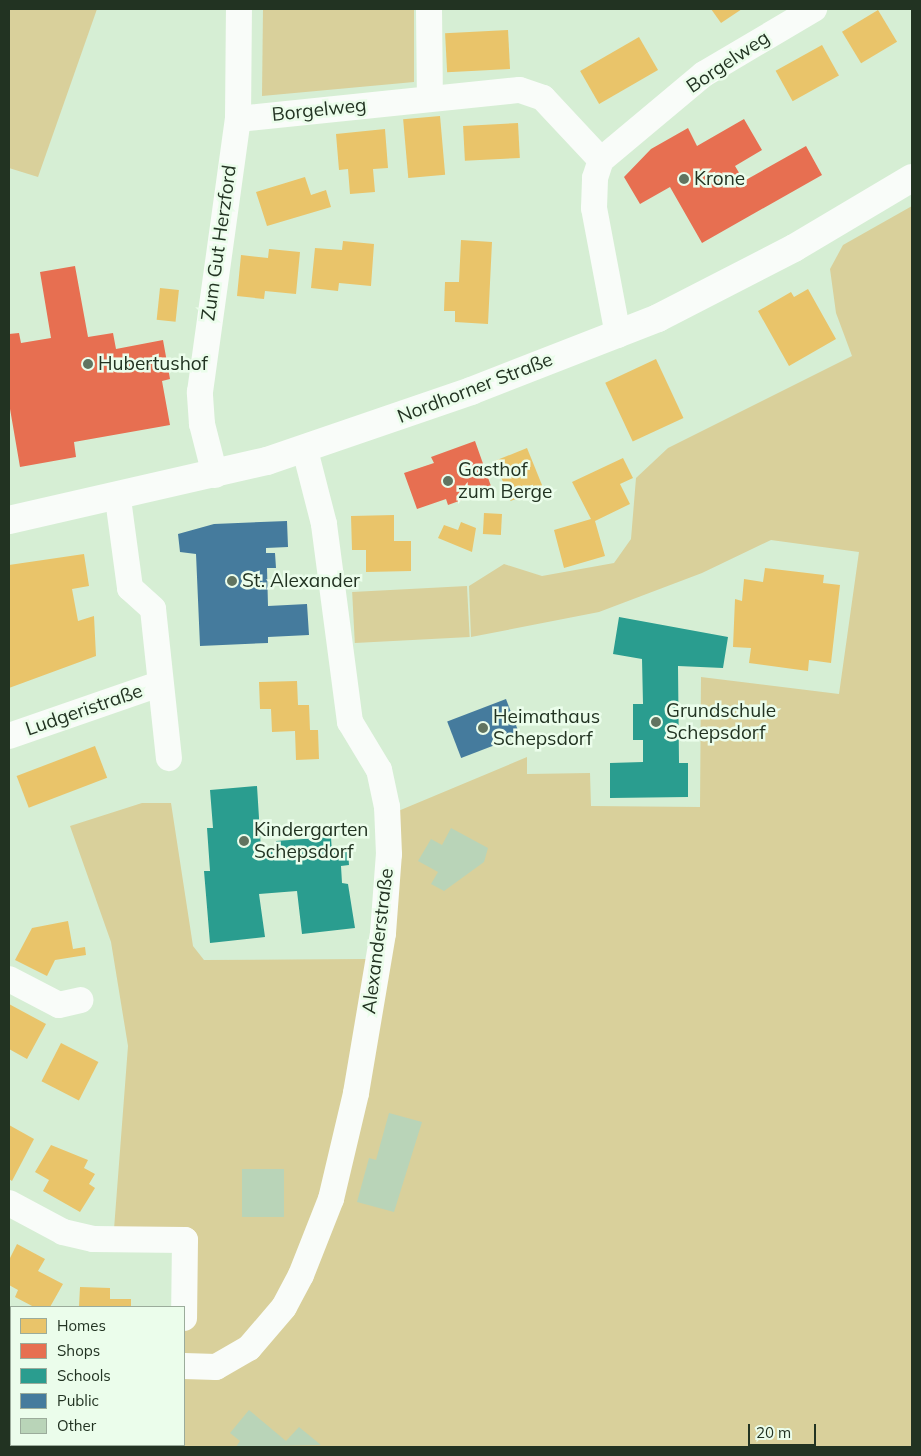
<!DOCTYPE html>
<html>
<head>
<meta charset="utf-8">
<style>
	body { margin:0 }
	#map { position:relative; width:921px; height:1456px; overflow:hidden; background:#d6eed4; font-family:Mulish,sans-serif }
	div>[style] { position:absolute }
	[style*='--x'] { left:calc(var(--x)*1px); top:calc(var(--y)*1px); width:calc(var(--w)*1px); rotate:calc(var(--a)*1deg) }
	.green>* { inset:0; background:#d9d09b; transform-origin:0 0 }
	.homes>* { inset:0; background:#e9c46a; transform-origin:0 0 }
	.shops>* { inset:0; background:#e76f51 }
	.schools>* { inset:0; background:#2a9d8f }
	.public>* { inset:0; background:#457b9d; transform-origin:0 0 }
	.building>* { inset:0; background:#b9d4b8; transform-origin:0 0 }
	.minor>* { height:26px; margin:-13px; padding:0 13px; transform-origin:13px; border-radius:13px; background:#f9fcf9 }
	.secondary>* { height:28px; margin:-14px; padding:0 14px; transform-origin:14px; border-radius:14px; background:#f9fcf9 }
	.dots>* { width:14px; height:14px; translate:-50% -50%; box-sizing:border-box; border:2px solid #ebfdeb; border-radius:50% }
	span { translate:-50% -50%; white-space:nowrap; text-align:center; line-height:1.15; -webkit-text-stroke:5px #ebfdeb; paint-order:stroke }
	.street-label { font-size:19px; color:#232 }
	.poi-label { font-size:19px; color:#232 }
	.left { translate:0 -50%; text-align:left }
	.frame { position:absolute; inset:0; border:10px solid #232; pointer-events:none }
	.legend { position:absolute; left:10px; top:1306px; width:175px; height:140px; box-sizing:border-box; background:#ebfdeb; border:1px solid #9bac9b; margin:0; padding:6px 9px; list-style:none; font-size:15px; color:#232 }
	.legend li { display:flex; align-items:center; gap:10px; height:25px }
	.legend b { width:25px; border:1px solid #9bac9b }
	.scale { position:absolute; left:748px; top:1424px; width:68px; height:22px; box-sizing:border-box; border:2px solid #232; border-top:0; padding-left:6px; font-size:15px; line-height:18px; white-space:nowrap; color:#232; -webkit-text-stroke:4px #ebfdeb; paint-order:stroke }
</style>
</head>
<body>
<div id="map">
	<div class="green">
		<div style="clip-path:polygon(9px 9px,97px 9px,38px 177px,9px 168px)"></div>
		<div style="clip-path:polygon(263px 9px,414px 9px,414px 82px,262px 96px)"></div>
		<div style="clip-path:polygon(912px 206px,912px 1447px,158px 1447px,184px 1445px,184px 1307px,177px 1232px,114px 1229px,128px 1046px,111px 942px,70px 826px,142px 803px,171px 803px,193px 946px,204px 960px,367px 959px,391px 814px,527px 757px,527px 774px,590px 773px,591px 806px,700px 807px,701px 677px,839px 694px,859px 552px,771px 540px,702px 573px,599px 612px,471px 637px,469px 586px,504px 564px,542px 576px,614px 563px,631px 539px,636px 478px,668px 448px,852px 356px,836px 313px,830px 269px,843px 245px)"></div>
		<div style="left:467px;top:586px;width:51px;height:115px;rotate:87deg"></div>
	</div>
	<div class="homes">
		<div style="clip-path:polygon(711px 9px,742px 9px,721px 23px)"></div>
		<div style="left:878px;top:10px;width:37px;height:42px;rotate:59deg"></div>
		<div style="left:508px;top:30px;width:39px;height:63px;rotate:87deg"></div>
		<div style="left:639px;top:37px;width:38px;height:68px;rotate:60deg"></div>
		<div style="left:822px;top:45px;width:35px;height:53px;rotate:61deg"></div>
		<div style="left:440px;top:116px;width:59px;height:37px;rotate:85deg"></div>
		<div style="left:518px;top:123px;width:35px;height:55px;rotate:87deg"></div>
		<div style="clip-path:polygon(385px 129px,388px 168px,373px 169px,375px 192px,350px 194px,348px 169px,339px 170px,336px 134px)"></div>
		<div style="clip-path:polygon(305px 177px,311px 195px,326px 190px,331px 207px,267px 226px,256px 192px)"></div>
		<div style="clip-path:polygon(461px 240px,492px 242px,488px 324px,455px 322px,455px 311px,444px 311px,445px 282px,459px 282px)"></div>
		<div style="clip-path:polygon(343px 241px,374px 244px,371px 286px,339px 283px,338px 291px,311px 288px,315px 248px,342px 250px)"></div>
		<div style="clip-path:polygon(269px 249px,300px 252px,296px 294px,265px 291px,264px 299px,237px 296px,241px 255px,268px 258px)"></div>
		<div style="left:160px;top:288px;width:19px;height:32px;rotate:6deg"></div>
		<div style="clip-path:polygon(808px 289px,836px 339px,789px 366px,758px 311px,791px 292px,794px 297px)"></div>
		<div style="left:656px;top:359px;width:65px;height:56px;rotate:65deg"></div>
		<div style="left:527px;top:448px;width:43px;height:35px;rotate:68deg"></div>
		<div style="clip-path:polygon(623px 458px,633px 478px,620px 484px,630px 504px,595px 521px,605px 556px,564px 568px,554px 530px,591px 519px,572px 482px)"></div>
		<div style="left:484px;top:513px;width:18px;height:21px;rotate:3deg"></div>
		<div style="clip-path:polygon(394px 515px,394px 541px,411px 541px,411px 571px,366px 572px,366px 550px,352px 550px,351px 516px)"></div>
		<div style="clip-path:polygon(461px 522px,476px 528px,472px 552px,438px 538px,444px 525px,458px 530px)"></div>
		<div style="clip-path:polygon(84px 554px,89px 586px,72px 589px,78px 621px,94px 616px,96px 656px,9px 688px,9px 565px)"></div>
		<div style="clip-path:polygon(765px 568px,824px 575px,823px 583px,840px 585px,831px 663px,809px 660px,808px 671px,749px 663px,751px 648px,733px 647px,735px 599px,742px 601px,744px 579px,763px 582px)"></div>
		<div style="clip-path:polygon(297px 681px,298px 705px,309px 705px,310px 730px,318px 730px,319px 759px,296px 760px,295px 731px,272px 732px,271px 709px,260px 709px,259px 682px)"></div>
		<div style="left:95px;top:746px;width:34px;height:84px;rotate:69deg"></div>
		<div style="clip-path:polygon(68px 921px,73px 949px,85px 947px,86px 955px,55px 960px,47px 976px,15px 960px,32px 928px)"></div>
		<div style="clip-path:polygon(9px 1004px,46px 1024px,27px 1059px,9px 1049px)"></div>
		<div style="left:61px;top:1043px;width:42px;height:43px;rotate:27deg"></div>
		<div style="clip-path:polygon(9px 1125px,34px 1139px,12px 1181px,9px 1179px)"></div>
		<div style="clip-path:polygon(51px 1145px,88px 1160px,84px 1168px,95px 1174px,89px 1184px,95px 1188px,80px 1212px,43px 1191px,49px 1180px,35px 1172px)"></div>
		<div style="clip-path:polygon(17px 1244px,45px 1259px,38px 1271px,63px 1284px,50px 1307px,34px 1307px,15px 1297px,18px 1290px,9px 1285px,9px 1260px)"></div>
		<div style="clip-path:polygon(80px 1287px,110px 1288px,110px 1299px,131px 1299px,131px 1307px,79px 1307px)"></div>
		<div style="left:9px;top:1350px;width:3px;height:48px;rotate:45deg"></div>
		<div style="left:29px;top:1445px;width:93px;height:4px"></div>
	</div>
	<div class="shops">
		<div style="clip-path:polygon(744px 119px,762px 150px,735px 166px,744px 181px,806px 146px,822px 175px,702px 243px,670px 187px,640px 204px,624px 177px,651px 149px,688px 128px,697px 146px)"></div>
		<div style="clip-path:polygon(75px 266px,88px 337px,113px 333px,116px 349px,163px 340px,170px 379px,162px 381px,170px 425px,74px 442px,76px 457px,20px 467px,9px 403px,9px 334px,19px 333px,21px 343px,51px 338px,40px 272px)"></div>
		<div style="clip-path:polygon(475px 441px,492px 489px,448px 505px,446px 499px,417px 509px,404px 473px,434px 463px,431px 457px)"></div>
	</div>
	<div class="schools">
		<div style="clip-path:polygon(619px 617px,728px 637px,723px 668px,678px 666px,679px 763px,688px 763px,688px 797px,610px 798px,610px 763px,643px 762px,643px 740px,633px 740px,633px 704px,643px 704px,642px 659px,613px 654px)"></div>
		<div style="clip-path:polygon(257px 786px,261px 850px,275px 849px,276px 841px,331px 837px,332px 853px,348px 852px,349px 865px,341px 866px,342px 883px,348px 884px,355px 928px,302px 934px,297px 891px,259px 894px,265px 937px,210px 943px,204px 871px,210px 871px,207px 828px,213px 828px,210px 790px)"></div>
	</div>
	<div class="public">
		<div style="clip-path:polygon(287px 521px,288px 547px,266px 548px,266px 553px,275px 553px,276px 568px,267px 568px,268px 606px,307px 604px,309px 635px,268px 637px,268px 643px,200px 646px,196px 554px,180px 552px,178px 534px,214px 524px)"></div>
		<div style="left:506px;top:699px;width:39px;height:63px;rotate:69deg"></div>
	</div>
	<div class="building">
		<div style="clip-path:polygon(451px 828px,488px 848px,484px 862px,444px 891px,431px 884px,438px 872px,418px 861px,431px 839px,442px 845px)"></div>
		<div style="clip-path:polygon(389px 1113px,422px 1122px,394px 1212px,357px 1202px,369px 1158px,376px 1160px)"></div>
		<div style="left:242px;top:1169px;width:42px;height:48px"></div>
		<div style="clip-path:polygon(249px 1410px,286px 1441px,299px 1427px,321px 1445px,236px 1447px,240px 1441px,230px 1433px)"></div>
	</div>
	<div class="minor">
		<div style="--x:429;--y:9;--w:89;--a:89.4"></div>
		<div style="--x:238;--y:119;--w:283;--a:-5.9"></div>
		<div style="--x:520;--y:90;--w:24;--a:19"></div>
		<div style="--x:543;--y:98;--w:85;--a:46.9"></div>
		<div style="--x:618;--y:335;--w:129;--a:-100.7"></div>
		<div style="--x:594;--y:208;--w:30;--a:-88"></div>
		<div style="--x:595;--y:178;--w:19;--a:-72"></div>
		<div style="--x:601;--y:160;--w:134;--a:-39.9"></div>
		<div style="--x:704;--y:74;--w:128;--a:-30.6"></div>
		<div style="--x:215;--y:475;--w:53;--a:-104.3"></div>
		<div style="--x:202;--y:424;--w:32;--a:-94"></div>
		<div style="--x:200;--y:392;--w:276;--a:-82.1"></div>
		<div style="--x:238;--y:119;--w:110;--a:-89.5"></div>
		<div style="--x:118;--y:499;--w:90;--a:82.3"></div>
		<div style="--x:130;--y:588;--w:31;--a:42"></div>
		<div style="--x:153;--y:609;--w:150;--a:83.9"></div>
		<div style="--x:9;--y:736;--w:159;--a:-19.1"></div>
		<div style="--x:9;--y:979;--w:56;--a:27.5"></div>
		<div style="--x:59;--y:1005;--w:22;--a:-13"></div>
		<div style="--x:9;--y:1203;--w:61;--a:28.2"></div>
		<div style="--x:63;--y:1232;--w:31;--a:13"></div>
		<div style="--x:93;--y:1239;--w:92;--a:0.6"></div>
		<div style="--x:185;--y:1240;--w:78;--a:90.7"></div>
		<div style="--x:184;--y:1366;--w:32;--a:2"></div>
		<div style="--x:216;--y:1367;--w:38;--a:-30"></div>
		<div style="--x:249;--y:1348;--w:54;--a:-49.5"></div>
		<div style="--x:284;--y:1307;--w:36;--a:-62"></div>
		<div style="--x:301;--y:1275;--w:82;--a:-68.5"></div>
		<div style="--x:331;--y:1199;--w:109;--a:-76.7"></div>
		<div style="--x:356;--y:1093;--w:162;--a:-80.4"></div>
		<div style="--x:383;--y:933;--w:79;--a:-85.7"></div>
		<div style="--x:389;--y:854;--w:47;--a:-92.4"></div>
		<div style="--x:387;--y:807;--w:38;--a:-102"></div>
		<div style="--x:379;--y:770;--w:56;--a:-121.1"></div>
		<div style="--x:350;--y:722;--w:200;--a:-97.5"></div>
		<div style="--x:324;--y:524;--w:76;--a:-104.4"></div>
		<div style="--x:163;--y:1447;--w:2;--a:-63"></div>
	</div>
	<div class="secondary">
		<div style="--x:9;--y:520;--w:265;--a:-12.9"></div>
		<div style="--x:267;--y:461;--w:216;--a:-18.9"></div>
		<div style="--x:471;--y:391;--w:201;--a:-21.3"></div>
		<div style="--x:658;--y:318;--w:153;--a:-27.2"></div>
		<div style="--x:794;--y:248;--w:137;--a:-30.7"></div>
	</div>
	<div class="dots">
		<div style="left:684px;top:179px;background:#617460"></div>
		<div style="left:88px;top:364px;background:#617460"></div>
		<div style="left:448px;top:481px;background:#617460"></div>
		<div style="left:232px;top:581px;background:#617460"></div>
		<div style="left:656px;top:722px;background:#617460"></div>
		<div style="left:483px;top:728px;background:#617460"></div>
		<div style="left:244px;top:841px;background:#617460"></div>
	</div>
	<div class="street-label">
		<span style="left:728px;top:62px;rotate:-34deg">Borgelweg</span>
		<span style="left:319px;top:110px;rotate:-6deg">Borgelweg</span>
		<span style="left:219px;top:243px;rotate:-82deg">Zum Gut Herzford</span>
		<span style="left:475px;top:388px;rotate:-21deg">Nordhorner Straße</span>
		<span style="left:84px;top:710px;rotate:-19deg">Ludgeristraße</span>
		<span style="left:378px;top:941px;rotate:-83deg">Alexanderstraße</span>
	</div>
	<div class="poi-label">
		<span class="left" style="left:694px;top:179px">Krone</span>
		<span class="left" style="left:98px;top:364px">Hubertushof</span>
		<span class="left" style="left:458px;top:481px">Gasthof<br>zum Berge</span>
		<span class="left" style="left:242px;top:581px">St. Alexander</span>
		<span class="left" style="left:666px;top:722px">Grundschule<br>Schepsdorf</span>
		<span class="left" style="left:493px;top:728px">Heimathaus<br>Schepsdorf</span>
		<span class="left" style="left:254px;top:841px">Kindergarten<br>Schepsdorf</span>
	</div>
	<div class="frame"></div>
	<ul class="legend">
	<li><b style="height:14px;background:#e9c46a"></b>Homes</li>
	<li><b style="height:14px;background:#e76f51"></b>Shops</li>
	<li><b style="height:14px;background:#2a9d8f"></b>Schools</li>
	<li><b style="height:14px;background:#457b9d"></b>Public</li>
	<li><b style="height:14px;background:#b9d4b8"></b>Other</li>
	</ul>
	<div class="scale">20 m</div>
</div>
</body>
</html>
